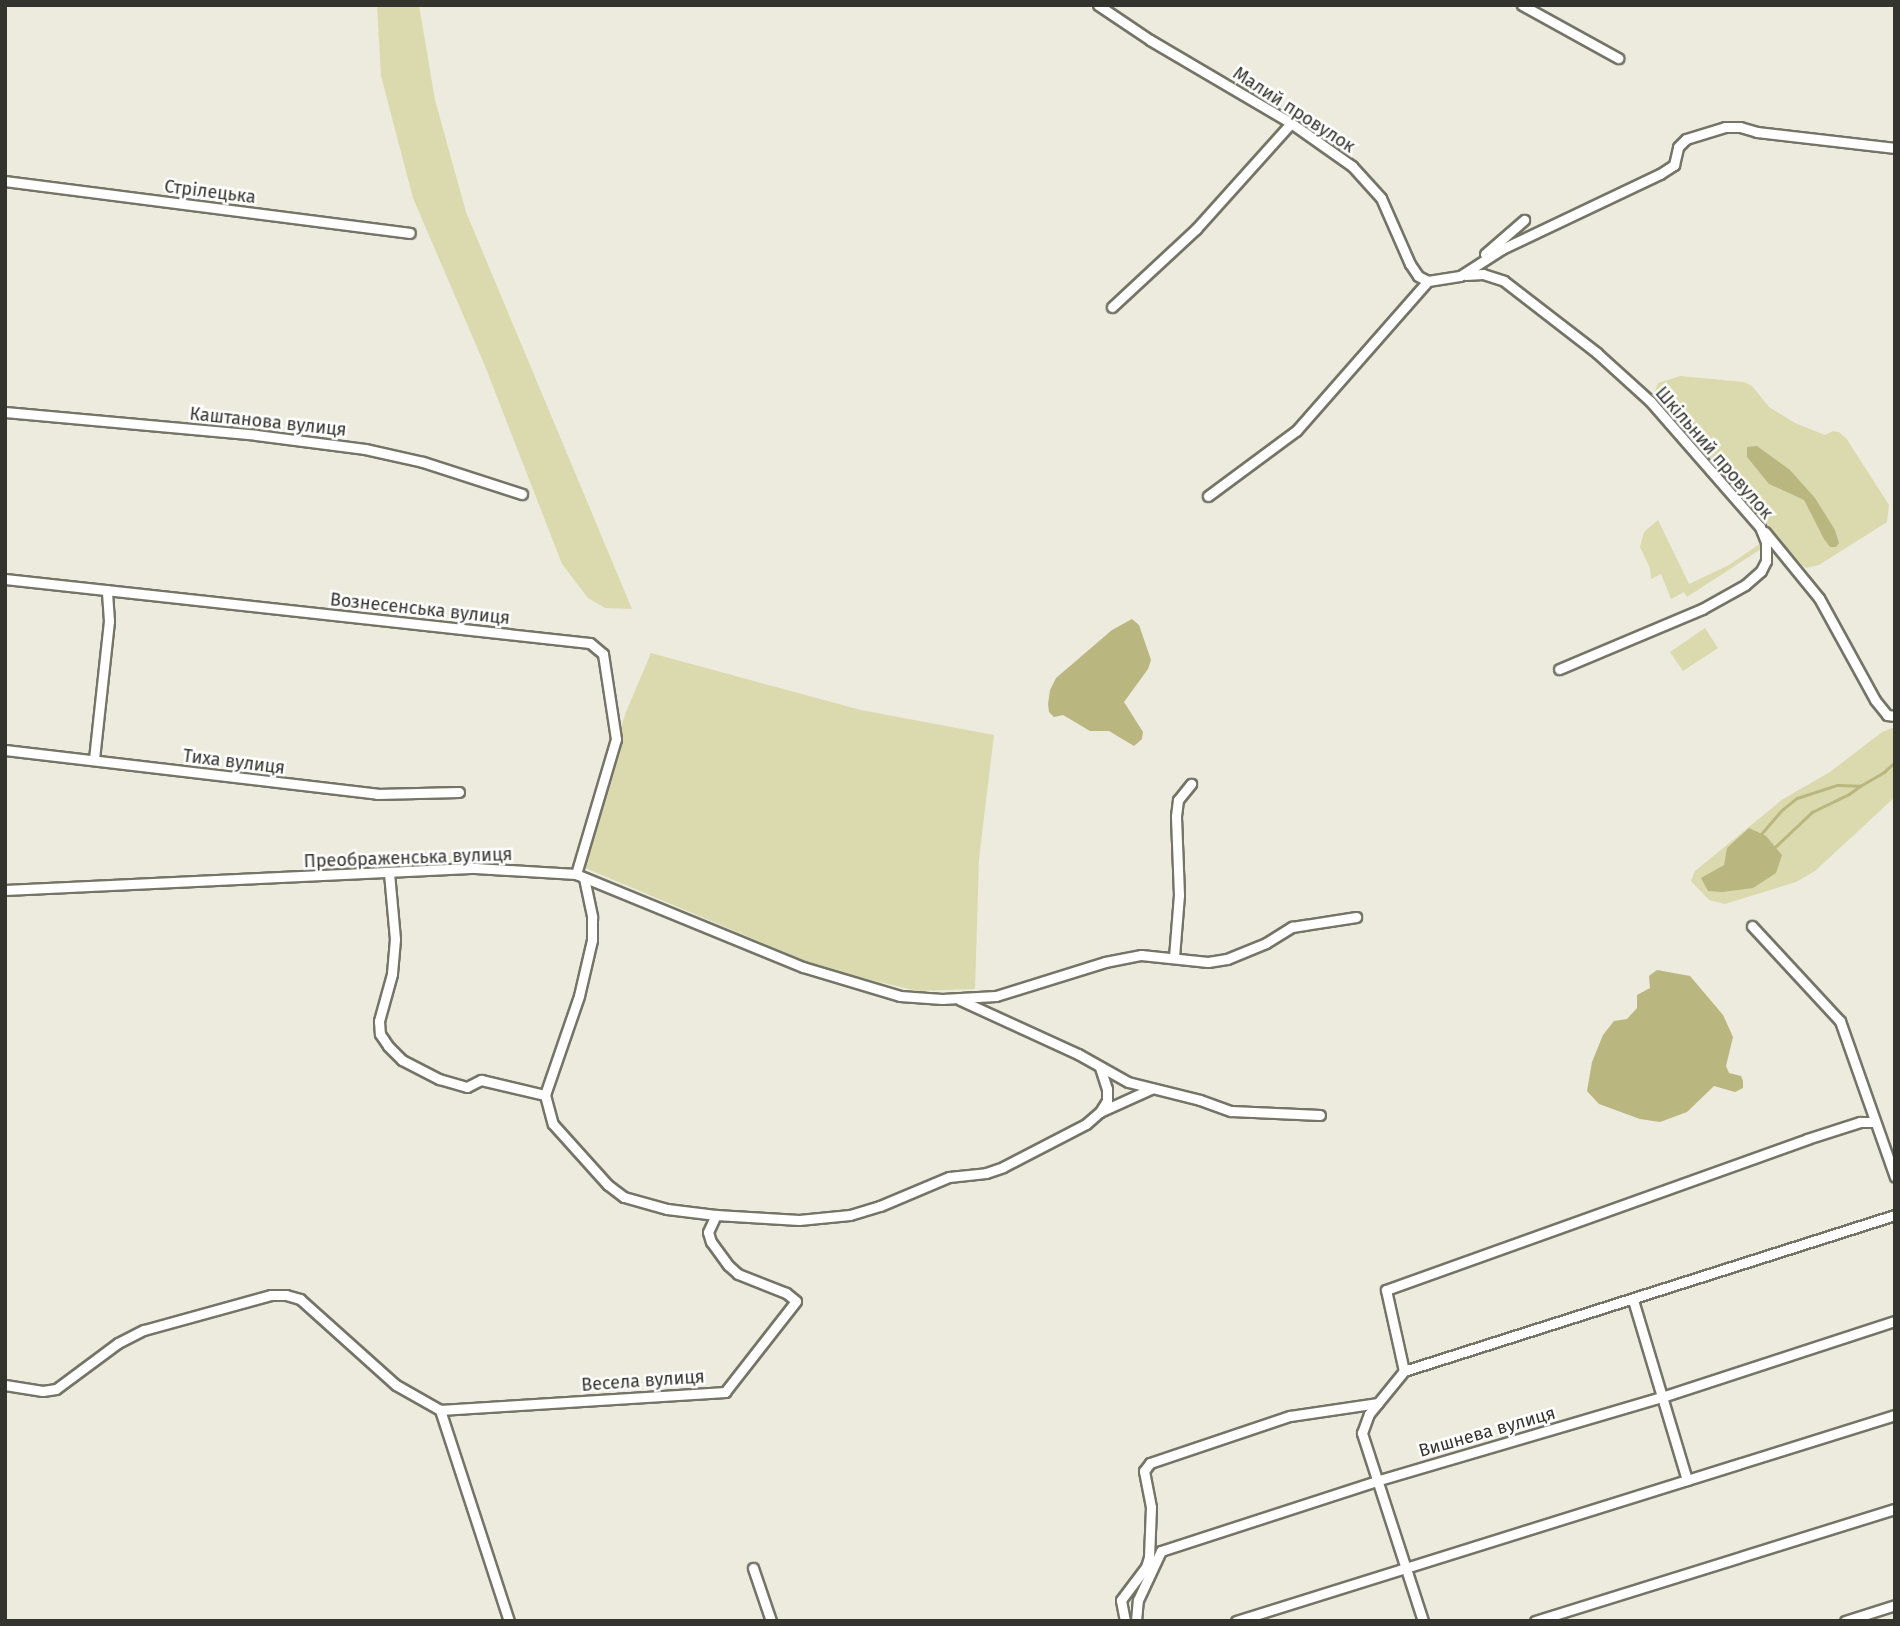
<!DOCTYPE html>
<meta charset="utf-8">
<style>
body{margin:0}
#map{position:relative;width:1900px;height:1626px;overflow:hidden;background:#ecebdd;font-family:"Fira Sans",sans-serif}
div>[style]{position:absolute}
.green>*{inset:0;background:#dbdaaf}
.water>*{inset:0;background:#b9b67f}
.stream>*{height:2.5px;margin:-1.25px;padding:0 1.25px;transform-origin:1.25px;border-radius:1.25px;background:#b9b67f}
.roads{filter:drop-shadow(2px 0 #747467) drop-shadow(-2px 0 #747467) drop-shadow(0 2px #747467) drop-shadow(0 -2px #747467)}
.minor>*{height:9px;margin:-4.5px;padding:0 4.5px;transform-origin:4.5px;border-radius:4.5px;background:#fff}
span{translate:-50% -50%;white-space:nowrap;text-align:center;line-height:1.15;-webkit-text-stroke:5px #fff;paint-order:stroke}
.street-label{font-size:18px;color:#34342e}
.frame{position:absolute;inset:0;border:7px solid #34342e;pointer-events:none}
</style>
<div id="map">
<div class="green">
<div style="clip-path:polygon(377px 5px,419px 5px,435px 100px,466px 212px,632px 609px,605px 608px,588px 598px,562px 564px,485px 366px,413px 198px,381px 76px)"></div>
<div style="clip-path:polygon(1680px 376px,1744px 382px,1752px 386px,1769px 407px,1795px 423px,1825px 435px,1833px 431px,1839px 432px,1846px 438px,1889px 505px,1887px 522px,1819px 565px,1806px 568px,1802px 565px,1653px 396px,1658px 383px)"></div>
<div style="clip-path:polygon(1658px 520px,1689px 584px,1729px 565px,1761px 543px,1761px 549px,1687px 597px,1684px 592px,1671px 599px,1661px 574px,1651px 579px,1650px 568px,1640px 547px,1644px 532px)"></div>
<div style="clip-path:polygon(1705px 628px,1718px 648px,1683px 671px,1670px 652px)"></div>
<div style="clip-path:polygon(651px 653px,861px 710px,994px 735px,979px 859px,975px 989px,917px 991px,825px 969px,578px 865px,626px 712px)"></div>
<div style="clip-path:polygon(1895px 727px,1895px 797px,1815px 871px,1796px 882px,1725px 904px,1709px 900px,1691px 881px,1695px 871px,1783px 799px,1830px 772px,1882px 732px)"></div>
</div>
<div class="water">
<div style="clip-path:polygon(1757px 446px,1790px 470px,1815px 498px,1835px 530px,1839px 543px,1836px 547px,1830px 547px,1824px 539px,1804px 500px,1769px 484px,1747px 457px,1747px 447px)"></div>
<div style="clip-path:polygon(1132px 619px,1139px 625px,1151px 660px,1148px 669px,1124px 702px,1143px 732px,1142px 739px,1134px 746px,1109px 731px,1090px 731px,1063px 715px,1054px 717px,1049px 712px,1048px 704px,1050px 690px,1056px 678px,1112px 630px)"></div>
<div style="clip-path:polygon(1749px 828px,1766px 836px,1782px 855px,1776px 873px,1753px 888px,1722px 892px,1708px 891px,1701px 878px,1724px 865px,1727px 848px)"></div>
<div style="clip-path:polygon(1657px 970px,1690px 976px,1723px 1015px,1733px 1037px,1726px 1066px,1729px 1073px,1741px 1076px,1743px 1081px,1743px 1088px,1735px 1092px,1714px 1086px,1687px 1112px,1660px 1122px,1640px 1119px,1599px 1104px,1587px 1091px,1592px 1062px,1603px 1035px,1614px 1021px,1627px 1019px,1637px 1008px,1637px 995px,1650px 988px,1649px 976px)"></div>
</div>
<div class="stream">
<div style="left:1761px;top:834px;width:32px;rotate:-49deg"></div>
<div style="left:1782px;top:810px;width:19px;rotate:-39deg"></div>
<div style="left:1797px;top:798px;width:42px;rotate:-18deg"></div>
<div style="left:1837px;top:785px;width:23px;rotate:2deg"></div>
<div style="left:1860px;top:786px;width:28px;rotate:-30deg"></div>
<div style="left:1884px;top:772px;width:15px;rotate:-42deg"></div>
<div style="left:1775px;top:847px;width:51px;rotate:-43.4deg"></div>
<div style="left:1812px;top:812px;width:41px;rotate:-25.9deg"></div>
<div style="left:1849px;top:794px;width:14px;rotate:-36deg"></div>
</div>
<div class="roads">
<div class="minor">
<div style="left:1098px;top:5px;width:63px;rotate:33.9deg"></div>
<div style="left:1150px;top:40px;width:164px;rotate:30.5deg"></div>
<div style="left:1291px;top:123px;width:75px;rotate:35.2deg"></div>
<div style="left:1352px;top:166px;width:43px;rotate:47.8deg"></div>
<div style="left:1381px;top:198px;width:72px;rotate:66.3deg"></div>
<div style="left:1410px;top:264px;width:14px;rotate:56deg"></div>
<div style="left:1418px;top:276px;width:11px;rotate:27deg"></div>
<div style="left:1522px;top:5px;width:110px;rotate:28.9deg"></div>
<div style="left:5px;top:181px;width:408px;rotate:7.3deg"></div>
<div style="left:1485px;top:254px;width:52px;rotate:-41.1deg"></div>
<div style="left:1465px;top:275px;width:18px;rotate:-3deg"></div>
<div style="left:1483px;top:274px;width:22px;rotate:18deg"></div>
<div style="left:1504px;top:281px;width:118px;rotate:37.7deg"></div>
<div style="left:1597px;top:353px;width:72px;rotate:42.2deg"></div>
<div style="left:1650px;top:401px;width:167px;rotate:48.9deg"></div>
<div style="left:1760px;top:527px;width:16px;rotate:68deg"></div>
<div style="left:1766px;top:542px;width:19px;rotate:90deg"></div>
<div style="left:1766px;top:561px;width:11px;rotate:117deg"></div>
<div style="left:1761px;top:571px;width:21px;rotate:139deg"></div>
<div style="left:1745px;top:585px;width:49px;rotate:150.8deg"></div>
<div style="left:1702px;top:609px;width:155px;rotate:157.2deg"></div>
<div style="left:1112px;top:307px;width:115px;rotate:-42.9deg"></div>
<div style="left:1196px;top:229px;width:142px;rotate:-48.1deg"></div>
<div style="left:5px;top:412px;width:252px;rotate:5.2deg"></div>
<div style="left:256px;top:435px;width:110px;rotate:7.3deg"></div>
<div style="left:365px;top:449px;width:59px;rotate:12.6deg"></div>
<div style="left:423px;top:462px;width:104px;rotate:17.9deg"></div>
<div style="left:1208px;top:496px;width:109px;rotate:-36.5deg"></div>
<div style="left:1296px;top:431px;width:200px;rotate:-48.7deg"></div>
<div style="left:1428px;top:281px;width:32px;rotate:-9deg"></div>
<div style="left:1460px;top:276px;width:50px;rotate:-32.7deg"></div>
<div style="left:1502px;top:249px;width:175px;rotate:-25.4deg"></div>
<div style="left:1660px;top:174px;width:17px;rotate:-33deg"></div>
<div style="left:1674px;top:165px;width:18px;rotate:-77deg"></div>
<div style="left:1678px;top:147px;width:11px;rotate:-45deg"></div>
<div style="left:1686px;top:139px;width:41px;rotate:-17.1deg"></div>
<div style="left:1725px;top:127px;width:15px"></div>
<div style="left:1740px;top:127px;width:18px;rotate:16deg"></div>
<div style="left:1757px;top:132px;width:139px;rotate:6.6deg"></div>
<div style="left:1765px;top:532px;width:85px;rotate:50.7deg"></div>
<div style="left:1819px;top:598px;width:116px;rotate:61.2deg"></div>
<div style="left:1875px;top:700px;width:19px;rotate:51deg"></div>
<div style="left:1887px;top:715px;width:8px;rotate:7deg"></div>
<div style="left:5px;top:579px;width:588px;rotate:6.24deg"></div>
<div style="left:590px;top:643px;width:17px;rotate:40deg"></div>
<div style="left:603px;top:654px;width:86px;rotate:81.3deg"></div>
<div style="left:616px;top:739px;width:141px;rotate:106.5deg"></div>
<div style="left:5px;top:750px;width:375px;rotate:6.7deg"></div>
<div style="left:377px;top:794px;width:82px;rotate:-1.4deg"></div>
<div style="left:94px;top:759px;width:139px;rotate:-83.8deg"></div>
<div style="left:109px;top:621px;width:31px;rotate:-94deg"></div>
<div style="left:389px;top:873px;width:66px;rotate:84.8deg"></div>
<div style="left:395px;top:939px;width:35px;rotate:95deg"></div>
<div style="left:392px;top:974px;width:49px;rotate:105.5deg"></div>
<div style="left:379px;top:1021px;width:13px;rotate:86deg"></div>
<div style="left:380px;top:1034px;width:14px;rotate:56deg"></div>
<div style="left:388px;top:1046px;width:20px;rotate:45deg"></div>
<div style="left:402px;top:1060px;width:42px;rotate:27.2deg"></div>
<div style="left:439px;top:1079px;width:29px;rotate:16deg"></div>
<div style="left:467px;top:1087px;width:16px;rotate:-27deg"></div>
<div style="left:481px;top:1080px;width:66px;rotate:13.2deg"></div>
<div style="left:584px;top:878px;width:40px;rotate:78deg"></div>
<div style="left:592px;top:917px;width:23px;rotate:90deg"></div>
<div style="left:592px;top:940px;width:57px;rotate:103.1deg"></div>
<div style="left:579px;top:996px;width:105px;rotate:109deg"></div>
<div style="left:545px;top:1095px;width:30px;rotate:75deg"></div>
<div style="left:553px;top:1124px;width:82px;rotate:48deg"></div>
<div style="left:608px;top:1185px;width:20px;rotate:37deg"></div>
<div style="left:624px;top:1197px;width:45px;rotate:15.6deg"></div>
<div style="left:667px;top:1209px;width:49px;rotate:7deg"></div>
<div style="left:5px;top:890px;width:471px;rotate:-2.7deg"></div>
<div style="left:475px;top:868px;width:101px;rotate:3.4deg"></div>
<div style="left:576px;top:874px;width:245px;rotate:22.3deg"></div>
<div style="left:803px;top:967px;width:101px;rotate:16.6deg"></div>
<div style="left:900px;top:996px;width:42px;rotate:4.1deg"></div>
<div style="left:942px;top:999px;width:54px;rotate:-3.2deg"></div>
<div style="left:996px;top:996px;width:114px;rotate:-17.3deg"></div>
<div style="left:1105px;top:962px;width:37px;rotate:-11deg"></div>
<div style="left:1141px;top:955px;width:67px;rotate:6deg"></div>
<div style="left:1208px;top:962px;width:19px;rotate:-9deg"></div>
<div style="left:1227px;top:959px;width:42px;rotate:-22.3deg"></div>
<div style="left:1266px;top:943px;width:31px;rotate:-32deg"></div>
<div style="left:1292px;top:927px;width:65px;rotate:-8.9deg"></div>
<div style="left:1752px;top:926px;width:129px;rotate:47.2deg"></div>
<div style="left:1840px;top:1021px;width:165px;rotate:70.6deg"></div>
<div style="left:1174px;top:957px;width:62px;rotate:-85.4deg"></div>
<div style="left:1179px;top:895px;width:79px;rotate:-92.2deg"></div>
<div style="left:1176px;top:816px;width:16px;rotate:-83deg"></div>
<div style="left:1178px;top:800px;width:21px;rotate:-51deg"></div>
<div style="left:960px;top:1000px;width:130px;rotate:24.6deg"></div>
<div style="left:1078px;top:1054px;width:57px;rotate:29.2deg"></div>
<div style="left:1128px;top:1082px;width:74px;rotate:14deg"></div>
<div style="left:1200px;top:1100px;width:33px;rotate:20deg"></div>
<div style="left:1231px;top:1111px;width:89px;rotate:2.6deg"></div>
<div style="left:1100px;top:1112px;width:56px;rotate:-24.3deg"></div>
<div style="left:1633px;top:1300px;width:188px;rotate:73.3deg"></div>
<div style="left:1404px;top:1371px;width:515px;rotate:-17.63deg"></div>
<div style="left:5px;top:1385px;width:38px;rotate:9deg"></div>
<div style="left:43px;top:1391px;width:13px;rotate:-9deg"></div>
<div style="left:56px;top:1389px;width:77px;rotate:-36.6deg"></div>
<div style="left:118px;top:1343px;width:29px;rotate:-27deg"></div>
<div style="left:144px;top:1330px;width:132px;rotate:-15.4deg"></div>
<div style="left:271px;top:1295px;width:15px"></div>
<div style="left:286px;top:1295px;width:15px;rotate:16deg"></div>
<div style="left:300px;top:1299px;width:129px;rotate:41.9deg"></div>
<div style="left:396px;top:1385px;width:51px;rotate:29.6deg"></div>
<div style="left:440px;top:1410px;width:286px;rotate:-3.6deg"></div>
<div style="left:725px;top:1392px;width:115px;rotate:-52deg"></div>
<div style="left:796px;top:1301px;width:13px;rotate:-141deg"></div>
<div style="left:786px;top:1293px;width:52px;rotate:-158.4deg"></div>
<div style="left:738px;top:1274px;width:13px;rotate:-138deg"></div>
<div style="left:728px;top:1265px;width:29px;rotate:-126deg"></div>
<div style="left:711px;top:1242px;width:10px;rotate:-107deg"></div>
<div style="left:708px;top:1232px;width:19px;rotate:-65deg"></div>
<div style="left:716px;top:1215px;width:83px;rotate:3.4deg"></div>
<div style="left:799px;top:1220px;width:51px;rotate:-5.6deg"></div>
<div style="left:850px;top:1215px;width:31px;rotate:-17deg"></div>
<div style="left:880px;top:1206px;width:75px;rotate:-22.8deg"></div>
<div style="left:949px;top:1177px;width:37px;rotate:-6deg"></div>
<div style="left:986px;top:1173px;width:18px;rotate:-19deg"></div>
<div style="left:1003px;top:1167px;width:93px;rotate:-27.4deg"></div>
<div style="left:1086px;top:1124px;width:18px;rotate:-41deg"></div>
<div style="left:1100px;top:1112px;width:13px;rotate:-58deg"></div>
<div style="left:1107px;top:1101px;width:12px;rotate:-90deg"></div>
<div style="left:1107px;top:1089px;width:22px;rotate:-108deg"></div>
<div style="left:440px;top:1410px;width:222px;rotate:71.9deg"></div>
<div style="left:753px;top:1568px;width:56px;rotate:71.2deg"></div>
<div style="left:1125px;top:1621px;width:21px;rotate:-101deg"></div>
<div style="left:1121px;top:1600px;width:41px;rotate:-52.9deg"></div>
<div style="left:1146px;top:1567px;width:10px;rotate:-73deg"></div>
<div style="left:1149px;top:1557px;width:50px;rotate:-87.7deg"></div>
<div style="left:1151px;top:1507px;width:37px;rotate:-101deg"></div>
<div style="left:1144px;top:1471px;width:10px;rotate:-53deg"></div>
<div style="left:1150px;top:1463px;width:148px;rotate:-18.6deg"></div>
<div style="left:1290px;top:1416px;width:89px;rotate:-8.4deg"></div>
<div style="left:1136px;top:1621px;width:21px;rotate:-85deg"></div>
<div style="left:1138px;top:1600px;width:54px;rotate:-64.9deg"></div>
<div style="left:1161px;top:1551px;width:226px;rotate:-18deg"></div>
<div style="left:1376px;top:1481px;width:298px;rotate:-16.4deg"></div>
<div style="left:1662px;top:1397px;width:245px;rotate:-18.1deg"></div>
<div style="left:1236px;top:1621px;width:690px;rotate:-17.36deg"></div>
<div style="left:1423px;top:1621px;width:198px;rotate:-108deg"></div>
<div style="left:1362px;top:1433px;width:20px;rotate:-70deg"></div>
<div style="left:1369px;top:1414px;width:55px;rotate:-50.9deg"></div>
<div style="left:1404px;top:1371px;width:83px;rotate:-102.5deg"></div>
<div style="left:1386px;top:1290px;width:447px;rotate:-19.7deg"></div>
<div style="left:1807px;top:1139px;width:56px;rotate:-17.8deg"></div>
<div style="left:1860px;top:1122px;width:15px"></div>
<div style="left:1535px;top:1621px;width:377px;rotate:-17.3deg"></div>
<div style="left:1845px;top:1621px;width:52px;rotate:-17.7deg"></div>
</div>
</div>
<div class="street-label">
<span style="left:1294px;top:110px;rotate:33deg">Малий провулок</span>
<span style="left:210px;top:192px;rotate:7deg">Стрілецька</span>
<span style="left:268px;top:422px;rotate:6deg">Каштанова вулиця</span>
<span style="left:1714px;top:453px;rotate:49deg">Шкільний провулок</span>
<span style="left:420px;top:609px;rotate:6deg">Вознесенська вулиця</span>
<span style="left:234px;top:762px;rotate:7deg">Тиха вулиця</span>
<span style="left:408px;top:858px;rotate:-2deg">Преображенська вулиця</span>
<span style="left:643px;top:1381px;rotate:-4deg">Весела вулиця</span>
<span style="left:1487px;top:1432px;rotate:-16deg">Вишнева вулиця</span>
</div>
<div class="frame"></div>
</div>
